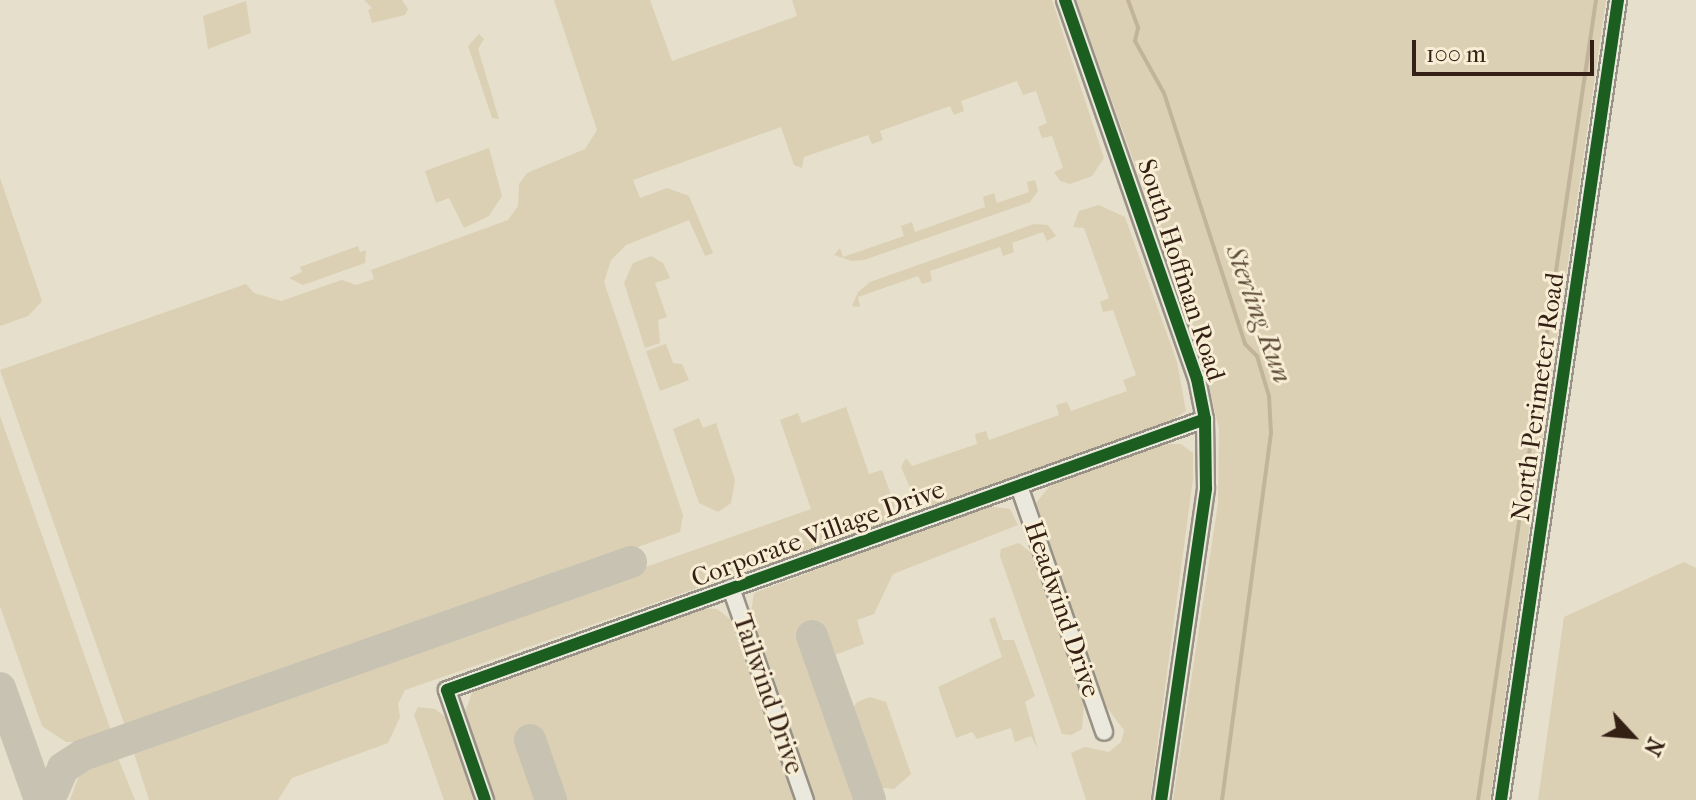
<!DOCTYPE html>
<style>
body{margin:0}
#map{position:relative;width:1696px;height:800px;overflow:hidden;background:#e6dfcb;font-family:"IM FELL French Canon",serif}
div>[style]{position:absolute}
.green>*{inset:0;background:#dbd0b4}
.stream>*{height:4px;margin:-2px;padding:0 2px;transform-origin:2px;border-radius:2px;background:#c2b49a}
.taxiway>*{height:32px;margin:-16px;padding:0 16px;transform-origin:16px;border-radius:16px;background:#c8c2b3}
.roads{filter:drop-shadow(2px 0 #989185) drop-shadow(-2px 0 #989185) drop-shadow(0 2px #989185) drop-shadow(0 -2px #989185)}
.minor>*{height:16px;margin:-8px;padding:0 8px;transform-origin:8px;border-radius:8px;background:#ebe8dd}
.cycleway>*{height:12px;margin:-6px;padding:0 6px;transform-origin:6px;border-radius:6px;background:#1b5e20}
span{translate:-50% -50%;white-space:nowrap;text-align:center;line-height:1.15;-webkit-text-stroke:6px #f7eed5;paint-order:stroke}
.street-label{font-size:26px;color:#352015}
.water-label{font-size:28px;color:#614e3c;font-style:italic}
.north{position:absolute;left:1592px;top:696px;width:80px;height:80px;-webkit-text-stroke:6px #f7eed5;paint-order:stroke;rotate:116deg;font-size:22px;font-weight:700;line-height:32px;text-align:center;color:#352015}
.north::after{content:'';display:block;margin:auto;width:28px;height:36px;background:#352015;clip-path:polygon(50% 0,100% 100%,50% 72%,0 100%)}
.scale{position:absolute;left:1412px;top:40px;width:182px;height:36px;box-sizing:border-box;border:4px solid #352015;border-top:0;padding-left:10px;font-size:24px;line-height:28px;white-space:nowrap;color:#352015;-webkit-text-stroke:6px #f7eed5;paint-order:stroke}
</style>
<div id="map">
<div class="green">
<div style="clip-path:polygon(364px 0,402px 0,408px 9px,405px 15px,372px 23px,368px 10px,372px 8px)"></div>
<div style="clip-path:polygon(554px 0,650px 0,672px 61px,797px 16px,792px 0,1052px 0,1104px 158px,1092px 176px,1070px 184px,1060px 181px,1054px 172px,1063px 168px,1052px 136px,1042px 138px,1038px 127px,1047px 123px,1036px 91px,1023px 95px,1017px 81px,961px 101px,964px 111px,954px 115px,950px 106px,880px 131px,883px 140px,872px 144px,868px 135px,804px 157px,802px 168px,794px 165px,781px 127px,633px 180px,640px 198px,667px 188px,689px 196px,713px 253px,705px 256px,689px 220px,626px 245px,611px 260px,604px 282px,683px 515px,680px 532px,126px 729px,0 370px,246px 284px,254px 293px,281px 301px,342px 280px,356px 285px,374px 279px,371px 270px,508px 220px,518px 206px,519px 184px,527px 173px,585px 149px,597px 130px)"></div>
<div style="clip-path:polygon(1076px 0,1606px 0,1490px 800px,1173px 800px,1218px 503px,1219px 429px,1198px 341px)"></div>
<div style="clip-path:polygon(246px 1px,251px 33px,208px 49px,203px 16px)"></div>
<div style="clip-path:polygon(479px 34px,484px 39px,478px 49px,499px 119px,492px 118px,468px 46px)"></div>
<div style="clip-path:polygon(489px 148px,502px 196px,489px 216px,464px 228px,449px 198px,436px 203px,425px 171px)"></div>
<div style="clip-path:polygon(0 178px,42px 301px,28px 316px,0 326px)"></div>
<div style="clip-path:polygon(1035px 180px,1038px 191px,1030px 202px,864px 260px,852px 261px,834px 255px,840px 248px,843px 257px,904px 236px,901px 226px,912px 222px,915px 232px,985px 207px,983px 197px,994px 193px,997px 203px,1029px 192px,1027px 182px)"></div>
<div style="clip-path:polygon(1099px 205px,1125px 217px,1177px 362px,1186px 411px,1169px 422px,935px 505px,917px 504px,901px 467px,906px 458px,912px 466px,977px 444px,975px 434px,986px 431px,989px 440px,1059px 415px,1056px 405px,1067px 402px,1071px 411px,1127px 391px,1123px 380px,1136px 375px,1113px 310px,1103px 312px,1100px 302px,1109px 298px,1084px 228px,1073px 227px,1079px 211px)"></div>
<div style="clip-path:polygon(1034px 224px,1048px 225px,1056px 236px,1047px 241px,1043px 232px,1012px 243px,1014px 252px,1003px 256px,1000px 247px,930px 271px,932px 281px,922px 284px,918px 276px,858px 297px,860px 307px,852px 306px,858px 292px,870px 282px)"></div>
<div style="clip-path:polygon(358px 246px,360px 252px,366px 250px,365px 263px,303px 285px,289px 278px,302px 272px,300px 267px)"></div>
<div style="clip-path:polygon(651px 256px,663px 263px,670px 278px,655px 283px,667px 317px,658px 320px,660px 343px,645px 348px,624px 283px,633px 263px)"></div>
<div style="clip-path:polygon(666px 344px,673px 363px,682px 364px,689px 380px,660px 391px,646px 351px)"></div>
<div style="clip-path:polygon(846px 407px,869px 474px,882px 470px,895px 506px,887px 522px,405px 690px,398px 704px,400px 717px,388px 743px,292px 778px,278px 800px,149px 800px,132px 747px,811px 509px,780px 420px,798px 413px,802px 423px)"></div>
<div style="clip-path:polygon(0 416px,110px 728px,110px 734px,89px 742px,66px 742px,42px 726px,0 606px)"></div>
<div style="clip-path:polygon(699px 418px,703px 428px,716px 423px,735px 480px,731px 503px,718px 512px,699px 503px,673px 429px)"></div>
<div style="clip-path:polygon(1164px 444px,1181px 444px,1193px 453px,1193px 479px,1150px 800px,1086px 800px,1071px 753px,1085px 747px,1109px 752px,1121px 742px,1124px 730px,1102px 701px,1036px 503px,1053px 482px)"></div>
<div style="clip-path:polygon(987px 506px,1010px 509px,1018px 525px,893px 574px,874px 614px,857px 620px,864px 644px,829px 657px,820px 631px,801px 637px,859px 800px,815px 800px,750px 620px,754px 593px)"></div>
<div style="clip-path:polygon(1019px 543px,1030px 552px,1084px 704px,1082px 729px,1071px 735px,1062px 734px,1000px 556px,1001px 549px)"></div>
<div style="clip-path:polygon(1684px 562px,1696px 568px,1696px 800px,1538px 800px,1564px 617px)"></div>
<div style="clip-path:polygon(700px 608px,717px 609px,730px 619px,795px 800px,561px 800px,535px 729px,517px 736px,540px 800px,495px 800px,465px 712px,473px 690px)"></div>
<div style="clip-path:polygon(995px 617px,1003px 640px,1014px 640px,1035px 696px,1025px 702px,1038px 749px,1031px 736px,1015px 742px,1011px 728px,977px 739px,972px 732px,956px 738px,938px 687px,1002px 657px,989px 619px)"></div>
<div style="clip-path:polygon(870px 697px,886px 702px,911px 774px,894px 789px,873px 787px,848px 715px,857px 702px)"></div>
<div style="clip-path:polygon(418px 707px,435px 709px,445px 717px,476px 800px,444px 800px,414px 715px)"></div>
<div style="clip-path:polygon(116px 753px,135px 800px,70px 800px,82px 768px)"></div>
</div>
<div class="stream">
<div style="left:1128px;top:0;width:30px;rotate:70deg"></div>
<div style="left:1138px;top:28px;width:13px;rotate:103deg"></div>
<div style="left:1135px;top:41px;width:60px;rotate:60.9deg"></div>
<div style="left:1164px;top:93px;width:264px;rotate:72.1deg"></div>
<div style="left:1245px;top:344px;width:17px;rotate:45deg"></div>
<div style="left:1257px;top:356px;width:42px;rotate:73.3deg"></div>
<div style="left:1269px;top:396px;width:37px;rotate:87deg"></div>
<div style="left:1271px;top:433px;width:370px;rotate:97.6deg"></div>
<div style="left:1478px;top:800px;width:809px;rotate:-81.61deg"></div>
</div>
<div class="taxiway">
<div style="left:812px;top:636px;width:174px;rotate:70.5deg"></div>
<div style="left:0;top:688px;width:119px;rotate:70.3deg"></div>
<div style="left:530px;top:740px;width:64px;rotate:70.7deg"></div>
<div style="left:49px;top:800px;width:35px;rotate:-66deg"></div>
<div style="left:63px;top:768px;width:24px;rotate:-33deg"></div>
<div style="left:83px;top:755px;width:581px;rotate:-19.4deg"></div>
</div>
<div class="roads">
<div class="minor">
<div style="left:1065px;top:0;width:401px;rotate:70.8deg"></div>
<div style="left:1197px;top:379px;width:41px;rotate:78.7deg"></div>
<div style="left:1205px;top:419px;width:70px;rotate:89.2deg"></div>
<div style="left:1206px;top:489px;width:314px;rotate:98.2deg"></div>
<div style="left:1019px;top:486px;width:260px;rotate:70.9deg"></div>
<div style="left:731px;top:588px;width:225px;rotate:70.8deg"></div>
<div style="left:485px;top:800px;width:116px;rotate:-109.1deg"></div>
<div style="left:447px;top:690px;width:805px;rotate:-19.67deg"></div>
<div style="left:1501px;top:800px;width:809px;rotate:-81.68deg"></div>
</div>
</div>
<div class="cycleway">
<div style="left:1065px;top:0;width:401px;rotate:70.8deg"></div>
<div style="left:1197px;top:379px;width:41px;rotate:78.7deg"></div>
<div style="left:1205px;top:419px;width:70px;rotate:89.2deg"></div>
<div style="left:1206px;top:489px;width:314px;rotate:98.2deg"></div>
<div style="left:485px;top:800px;width:116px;rotate:-109.1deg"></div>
<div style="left:447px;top:690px;width:805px;rotate:-19.67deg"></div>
<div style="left:1501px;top:800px;width:809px;rotate:-81.68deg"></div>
</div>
<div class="street-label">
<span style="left:1181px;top:270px;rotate:72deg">South Hoffman Road</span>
<span style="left:1538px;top:397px;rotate:-82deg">North Perimeter Road</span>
<span style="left:818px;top:534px;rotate:-20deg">Corporate Village Drive</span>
<span style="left:1062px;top:609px;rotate:71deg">Headwind Drive</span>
<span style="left:768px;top:694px;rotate:71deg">Tailwind Drive</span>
</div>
<div class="water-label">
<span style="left:1259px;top:314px;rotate:70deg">Sterling Run</span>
</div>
<div class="north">N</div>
<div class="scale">100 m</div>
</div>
